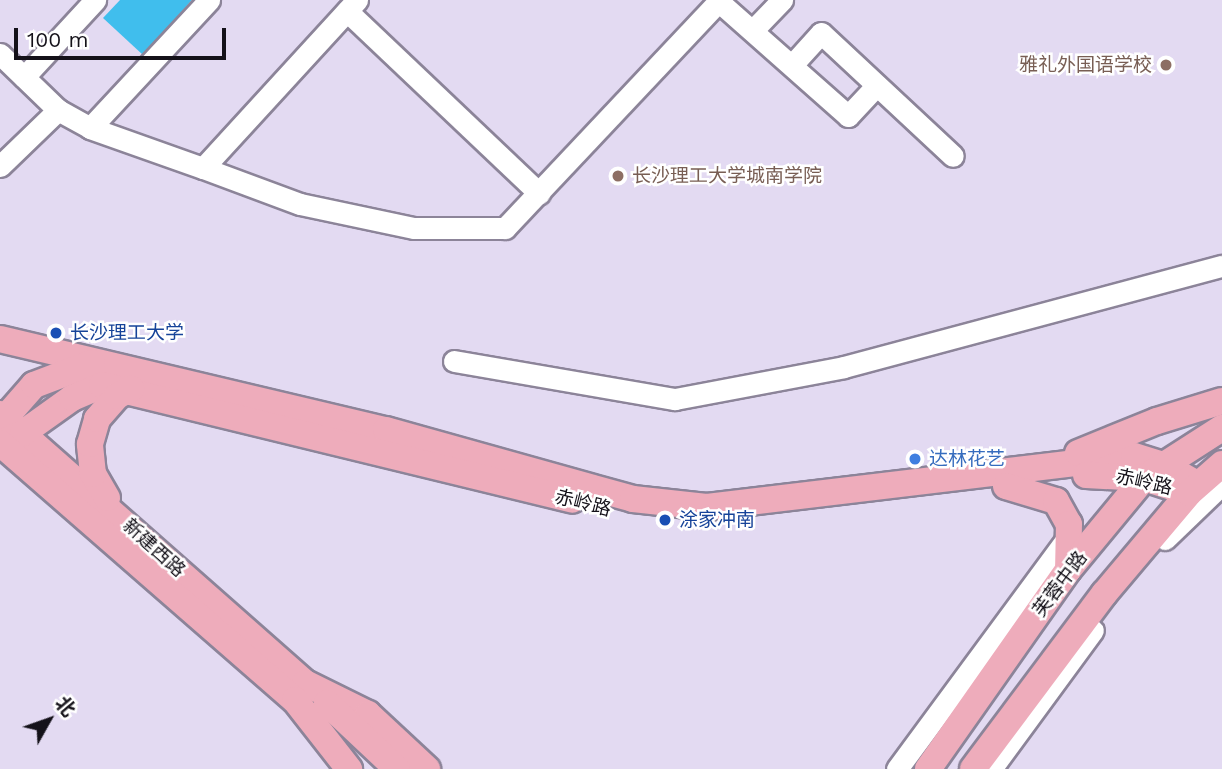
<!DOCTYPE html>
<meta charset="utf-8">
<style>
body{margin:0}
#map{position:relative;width:1222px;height:769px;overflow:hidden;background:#e3daf2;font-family:"Work Sans","Noto Sans SC",sans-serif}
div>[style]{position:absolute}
.water>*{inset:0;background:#40beed}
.roads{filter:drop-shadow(2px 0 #8c8499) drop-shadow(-2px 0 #8c8499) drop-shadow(0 2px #8c8499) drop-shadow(0 -2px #8c8499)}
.minor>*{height:21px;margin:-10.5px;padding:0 10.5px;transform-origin:10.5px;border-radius:10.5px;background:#fff}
.major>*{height:26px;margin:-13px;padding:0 13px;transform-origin:13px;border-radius:13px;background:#eeacbb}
.dots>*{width:19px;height:19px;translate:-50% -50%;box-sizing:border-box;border:4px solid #fff;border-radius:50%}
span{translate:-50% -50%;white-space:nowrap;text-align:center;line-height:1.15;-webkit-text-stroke:5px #fff;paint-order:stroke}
.education-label{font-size:19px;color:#785e54}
.right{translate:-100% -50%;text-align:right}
.left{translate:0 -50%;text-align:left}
.transit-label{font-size:19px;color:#164399}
.shop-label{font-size:19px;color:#366cbe}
.street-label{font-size:19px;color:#141119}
.north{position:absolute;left:14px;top:685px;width:70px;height:70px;-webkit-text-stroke:5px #fff;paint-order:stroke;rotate:50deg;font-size:19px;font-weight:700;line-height:28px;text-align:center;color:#141119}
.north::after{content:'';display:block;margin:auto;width:24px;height:32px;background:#141119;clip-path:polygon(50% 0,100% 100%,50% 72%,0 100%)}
.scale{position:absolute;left:14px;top:28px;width:212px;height:32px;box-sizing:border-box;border:4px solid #141119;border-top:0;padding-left:9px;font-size:21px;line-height:24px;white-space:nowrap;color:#141119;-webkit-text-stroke:5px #fff;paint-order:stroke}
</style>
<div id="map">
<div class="water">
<div style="clip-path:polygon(120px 0,192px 0,143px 55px,103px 18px)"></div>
</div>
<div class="roads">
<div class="minor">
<div style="left:717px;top:0;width:175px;rotate:41.5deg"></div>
<div style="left:848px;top:116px;width:42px;rotate:-46.9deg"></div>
<div style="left:347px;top:11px;width:265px;rotate:43.5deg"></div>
<div style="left:753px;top:30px;width:42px;rotate:-46deg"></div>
<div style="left:0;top:54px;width:81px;rotate:44deg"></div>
<div style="left:58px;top:110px;width:37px;rotate:29deg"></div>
<div style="left:90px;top:128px;width:120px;rotate:19.5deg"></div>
<div style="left:203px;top:168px;width:228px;rotate:-47.5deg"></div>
<div style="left:792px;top:65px;width:43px;rotate:-47.8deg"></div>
<div style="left:821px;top:33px;width:180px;rotate:43deg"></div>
<div style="left:24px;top:77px;width:105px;rotate:-47.3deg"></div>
<div style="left:90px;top:128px;width:175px;rotate:-47.1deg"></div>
<div style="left:0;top:166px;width:81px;rotate:-44deg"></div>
<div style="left:203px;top:168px;width:103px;rotate:20.4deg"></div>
<div style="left:300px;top:204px;width:116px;rotate:11.9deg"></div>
<div style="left:414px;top:228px;width:91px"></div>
<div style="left:505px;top:228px;width:313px;rotate:-46.7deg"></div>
<div style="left:454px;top:361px;width:224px;rotate:9.8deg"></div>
<div style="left:675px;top:399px;width:172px;rotate:-10.7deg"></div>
<div style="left:844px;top:367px;width:391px;rotate:-15deg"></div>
<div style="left:1165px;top:539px;width:79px;rotate:-44deg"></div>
<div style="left:897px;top:769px;width:288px;rotate:-53.6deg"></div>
<div style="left:991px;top:769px;width:172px;rotate:-53.7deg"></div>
</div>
<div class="major">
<div style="left:0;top:339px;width:397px;rotate:13.3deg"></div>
<div style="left:386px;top:430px;width:256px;rotate:15.6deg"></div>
<div style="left:633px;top:499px;width:74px;rotate:6.2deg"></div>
<div style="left:707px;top:507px;width:430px;rotate:-6.8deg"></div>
<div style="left:1134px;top:456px;width:31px;rotate:17deg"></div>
<div style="left:1164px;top:465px;width:39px;rotate:30deg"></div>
<div style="left:0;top:414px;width:407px;rotate:41.4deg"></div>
<div style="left:305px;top:683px;width:70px;rotate:26.2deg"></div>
<div style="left:368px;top:714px;width:81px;rotate:43deg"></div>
<div style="left:2px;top:433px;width:15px;rotate:-79deg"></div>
<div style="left:5px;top:418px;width:44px;rotate:-48.7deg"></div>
<div style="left:34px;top:385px;width:62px;rotate:-20.8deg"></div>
<div style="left:0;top:443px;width:25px;rotate:-23deg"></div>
<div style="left:23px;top:433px;width:60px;rotate:-35.5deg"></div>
<div style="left:72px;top:398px;width:33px;rotate:-23deg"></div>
<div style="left:102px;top:385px;width:484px;rotate:13.7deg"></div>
<div style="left:0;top:443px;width:391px;rotate:41.1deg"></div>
<div style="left:295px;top:700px;width:88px;rotate:52deg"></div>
<div style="left:1078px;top:453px;width:85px;rotate:-22.1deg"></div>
<div style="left:1157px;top:421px;width:68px;rotate:-17.1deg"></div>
<div style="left:1086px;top:475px;width:58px;rotate:3deg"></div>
<div style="left:1144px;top:478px;width:32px;rotate:18deg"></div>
<div style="left:1006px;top:486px;width:52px;rotate:16.7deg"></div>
<div style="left:1056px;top:501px;width:26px;rotate:61deg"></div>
<div style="left:1069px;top:524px;width:46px;rotate:91.2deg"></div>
<div style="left:107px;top:498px;width:28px;rotate:-120deg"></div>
<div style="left:93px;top:474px;width:30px;rotate:-96deg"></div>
<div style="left:90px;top:444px;width:26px;rotate:-74deg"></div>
<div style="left:97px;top:419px;width:30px;rotate:-49deg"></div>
<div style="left:117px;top:396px;width:16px;rotate:-27deg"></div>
<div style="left:327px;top:703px;width:96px;rotate:43.3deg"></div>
<div style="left:928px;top:769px;width:243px;rotate:-54.9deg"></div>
<div style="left:1068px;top:570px;width:119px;rotate:-50.4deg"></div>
<div style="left:1144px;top:478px;width:93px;rotate:-32.7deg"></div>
<div style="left:973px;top:769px;width:219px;rotate:-53.2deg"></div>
<div style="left:1104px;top:594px;width:132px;rotate:-49.9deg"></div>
<div style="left:1189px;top:493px;width:44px;rotate:-41.3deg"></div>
</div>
</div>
<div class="dots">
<div style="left:1166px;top:65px;background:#8d6e63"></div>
<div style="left:618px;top:176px;background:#8d6e63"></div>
<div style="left:56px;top:333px;background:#1a4fb4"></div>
<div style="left:915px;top:459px;background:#3f7fe0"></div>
<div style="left:665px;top:520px;background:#1a4fb4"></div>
</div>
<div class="education-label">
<span class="right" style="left:1152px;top:65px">雅礼外国语学校</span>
<span class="left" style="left:632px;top:176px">长沙理工大学城南学院</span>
</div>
<div class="transit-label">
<span class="left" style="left:70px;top:333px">长沙理工大学</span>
<span class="left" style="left:679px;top:520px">涂家冲南</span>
</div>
<div class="shop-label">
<span class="left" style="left:929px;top:459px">达林花艺</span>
</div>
<div class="street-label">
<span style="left:1144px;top:482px;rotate:13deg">赤岭路</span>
<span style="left:583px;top:503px;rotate:14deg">赤岭路</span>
<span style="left:154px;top:548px;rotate:42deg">新建西路</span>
<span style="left:1060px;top:584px;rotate:-53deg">芙蓉中路</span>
</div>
<div class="north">北</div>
<div class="scale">100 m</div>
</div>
